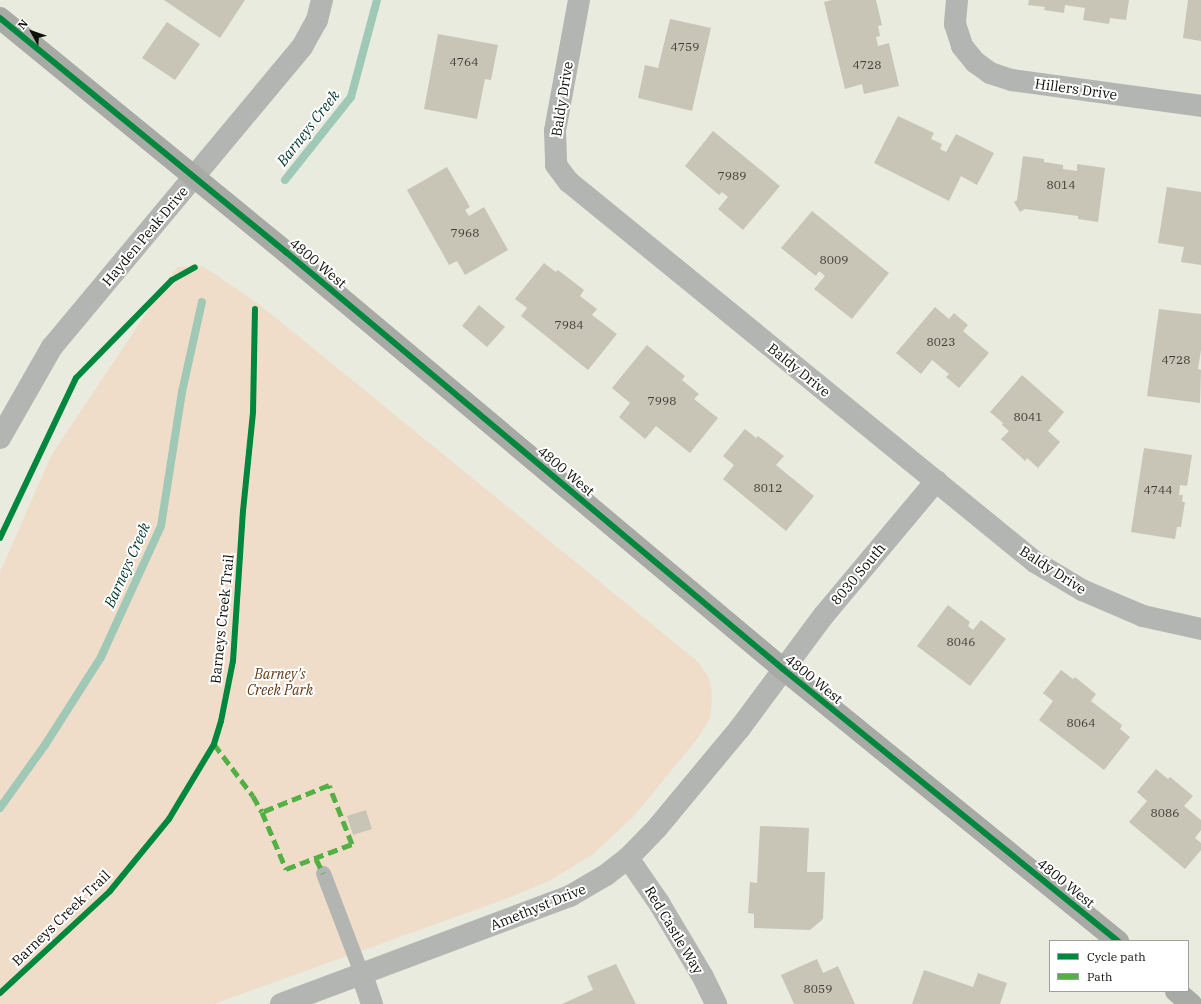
<!DOCTYPE html>
<style>
body{margin:0}
#map{position:relative;width:1201px;height:1004px;overflow:hidden;background:#e8ebde;font-family:"IBM Plex Serif",serif}
div>[style]{position:absolute}
.green>*{inset:0;background:#f0ddc9}
.stream>*{height:8px;margin:-4px;padding:0 4px;transform-origin:4px;border-radius:4px;background:#9fc8b6}
.building>*{inset:0;background:#c8c5b6}
.lane>*{height:15px;margin:-7.5px;padding:0 7.5px;transform-origin:7.5px;border-radius:7.5px;background:#b2b5b1}
.street>*{height:22px;margin:-11px;padding:0 11px;transform-origin:11px;border-radius:11px;background:#b2b5b1}
.secondary>*{height:22px;margin:-11px;padding:0 11px;transform-origin:11px;border-radius:11px;background:#a7aaa5}
.quiet>*{height:5px;margin-top:-2.5px;transform-origin:0;background:repeating-linear-gradient(90deg,#54b044 0 10px,transparent 0 15px)}
.cycleway>*{height:6px;margin:-3px;padding:0 3px;transform-origin:3px;border-radius:3px;background:#00873e}
span{translate:-50% -50%;white-space:nowrap;text-align:center;line-height:1.15;-webkit-text-stroke:4px #fff;paint-order:stroke}
.number-label{font-size:12px;color:#3c3c34}
.number-label span{-webkit-text-stroke-width:0}
.street-label{font-size:14px;color:#0e0f08}
.park-label{font-size:14px;color:#623914;font-style:italic}
.water-label{font-size:15px;color:#03382b;font-style:italic}
.legend{position:absolute;left:1049px;top:940px;width:140px;height:52px;box-sizing:border-box;background:#fff;border:1px solid #9f9f9c;margin:0;padding:5px 7px;list-style:none;font-size:12px;color:#0e0f08}
.legend li{display:flex;align-items:center;gap:8px;height:20px}
.legend b{width:20px;border:1px solid #9f9f9c}
.north{position:absolute;left:12px;top:12px;width:40px;height:40px;-webkit-text-stroke:3px #fff;paint-order:stroke;rotate:310deg;font-size:11px;font-weight:700;line-height:16px;text-align:center;color:#0e0f08}
.north::after{content:'';display:block;margin:auto;width:14px;height:18px;background:#0e0f08;clip-path:polygon(50% 0,100% 100%,50% 72%,0 100%)}
</style>
<div id="map">
<div class="green">
<div style="clip-path:polygon(203px 266px,260px 305px,697px 661px,708px 676px,711px 686px,712px 700px,710px 718px,698px 738px,632px 818px,593px 854px,551px 880px,508px 898px,214px 1004px,0 1004px,0 572px,52px 454px,177px 267px)"></div>
</div>
<div class="stream">
<div style="left:285px;top:180px;width:106px;rotate:-51.5deg"></div>
<div style="left:351px;top:97px;width:100px;rotate:-75deg"></div>
<div style="left:0;top:808px;width:77px;rotate:-54.5deg"></div>
<div style="left:45px;top:745px;width:104px;rotate:-57.5deg"></div>
<div style="left:101px;top:657px;width:144px;rotate:-65.4deg"></div>
<div style="left:161px;top:526px;width:136px;rotate:-81.1deg"></div>
<div style="left:182px;top:392px;width:92px;rotate:-77.5deg"></div>
</div>
<div class="building">
<div style="clip-path:polygon(164px 0,245px 0,220px 38px)"></div>
<div style="clip-path:polygon(832px 0,876px 0,882px 25px,878px 26px,880px 36px,876px 37px,878px 46px,889px 43px,899px 86px,864px 94px,862px 84px,845px 89px,824px 2px)"></div>
<div style="clip-path:polygon(1029px 0,1129px 0,1126px 20px,1110px 18px,1109px 24px,1083px 20px,1085px 8px,1065px 5px,1064px 13px,1044px 10px,1045px 7px,1028px 5px)"></div>
<div style="clip-path:polygon(1188px 0,1201px 0,1201px 41px,1183px 38px)"></div>
<div style="clip-path:polygon(670px 19px,711px 28px,692px 111px,638px 98px,645px 65px,658px 68px)"></div>
<div style="clip-path:polygon(167px 22px,200px 44px,175px 80px,142px 58px)"></div>
<div style="clip-path:polygon(438px 34px,498px 45px,491px 80px,485px 79px,477px 119px,424px 109px)"></div>
<div style="clip-path:polygon(898px 116px,934px 133px,931px 139px,942px 144px,940px 149px,946px 152px,956px 134px,994px 153px,977px 185px,961px 176px,949px 201px,874px 163px)"></div>
<div style="clip-path:polygon(713px 131px,780px 186px,743px 230px,718px 209px,728px 197px,722px 192px,719px 195px,685px 166px)"></div>
<div style="clip-path:polygon(1023px 156px,1044px 159px,1044px 162px,1063px 165px,1063px 169px,1077px 171px,1077px 164px,1105px 168px,1098px 222px,1078px 219px,1078px 216px,1025px 209px,1020px 212px,1014px 202px,1017px 200px)"></div>
<div style="clip-path:polygon(447px 167px,470px 207px,465px 210px,469px 216px,484px 207px,508px 250px,465px 275px,457px 261px,449px 265px,407px 190px)"></div>
<div style="clip-path:polygon(1167px 187px,1201px 192px,1201px 265px,1181px 262px,1184px 247px,1158px 243px)"></div>
<div style="clip-path:polygon(812px 211px,889px 273px,852px 319px,814px 289px,825px 276px,819px 271px,816px 276px,781px 248px)"></div>
<div style="clip-path:polygon(544px 263px,556px 272px,558px 270px,584px 290px,580px 296px,597px 309px,592px 315px,617px 334px,588px 370px,521px 316px,527px 308px,515px 299px)"></div>
<div style="clip-path:polygon(479px 305px,505px 327px,487px 347px,462px 326px)"></div>
<div style="clip-path:polygon(935px 307px,949px 319px,954px 313px,968px 325px,963px 331px,989px 353px,959px 388px,946px 377px,949px 374px,932px 360px,921px 374px,896px 353px)"></div>
<div style="clip-path:polygon(1159px 309px,1201px 314px,1201px 350px,1198px 369px,1201px 370px,1200px 403px,1147px 396px)"></div>
<div style="clip-path:polygon(647px 345px,685px 376px,682px 380px,699px 394px,694px 399px,718px 418px,690px 453px,656px 426px,645px 439px,619px 417px,630px 403px,612px 388px)"></div>
<div style="clip-path:polygon(1022px 375px,1064px 412px,1048px 431px,1060px 442px,1038px 468px,1027px 458px,1025px 461px,1001px 439px,1009px 431px,1002px 425px,1003px 423px,990px 412px)"></div>
<div style="clip-path:polygon(745px 429px,756px 438px,758px 436px,784px 456px,776px 465px,814px 496px,786px 531px,723px 479px,734px 465px,723px 456px)"></div>
<div style="clip-path:polygon(1144px 448px,1192px 455px,1187px 486px,1180px 485px,1179px 495px,1183px 495px,1182px 502px,1185px 502px,1181px 527px,1177px 527px,1175px 539px,1131px 532px)"></div>
<div style="clip-path:polygon(948px 605px,970px 622px,968px 626px,973px 630px,981px 620px,1006px 639px,970px 686px,917px 646px)"></div>
<div style="clip-path:polygon(1061px 670px,1073px 679px,1075px 677px,1096px 694px,1091px 701px,1122px 725px,1120px 729px,1130px 737px,1104px 770px,1039px 720px,1053px 701px,1043px 693px)"></div>
<div style="clip-path:polygon(1156px 769px,1168px 779px,1170px 777px,1193px 796px,1184px 806px,1201px 820px,1201px 830px,1195px 838px,1201px 843px,1201px 850px,1185px 869px,1129px 822px,1147px 801px,1137px 792px)"></div>
<div style="clip-path:polygon(366px 810px,372px 829px,353px 835px,347px 816px)"></div>
<div style="clip-path:polygon(760px 826px,809px 828px,807px 872px,825px 872px,823px 919px,810px 930px,754px 928px,754px 914px,748px 913px,750px 882px,757px 883px)"></div>
<div style="clip-path:polygon(817px 959px,823px 973px,838px 966px,855px 1004px,794px 1004px,781px 975px)"></div>
<div style="clip-path:polygon(616px 964px,636px 1004px,562px 1004px,593px 990px,587px 976px)"></div>
<div style="clip-path:polygon(924px 970px,973px 987px,978px 973px,1007px 983px,1000px 1004px,912px 1004px)"></div>
</div>
<div class="lane">
<div style="left:323px;top:873px;width:109px;rotate:69.1deg"></div>
</div>
<div class="street">
<div style="left:579px;top:0;width:133px;rotate:100.4deg"></div>
<div style="left:555px;top:131px;width:34px;rotate:88deg"></div>
<div style="left:556px;top:165px;width:21px;rotate:53deg"></div>
<div style="left:569px;top:182px;width:601px;rotate:39.2deg"></div>
<div style="left:1035px;top:562px;width:55px;rotate:30.8deg"></div>
<div style="left:1082px;top:590px;width:66px;rotate:23.1deg"></div>
<div style="left:1143px;top:616px;width:59px;rotate:12.6deg"></div>
<div style="left:957px;top:0;width:24px;rotate:95deg"></div>
<div style="left:955px;top:24px;width:23px;rotate:72deg"></div>
<div style="left:962px;top:46px;width:21px;rotate:51deg"></div>
<div style="left:975px;top:62px;width:19px;rotate:36deg"></div>
<div style="left:990px;top:73px;width:23px;rotate:18deg"></div>
<div style="left:1012px;top:80px;width:191px;rotate:7.8deg"></div>
<div style="left:0;top:438px;width:105px;rotate:-60.3deg"></div>
<div style="left:52px;top:347px;width:391px;rotate:-50.2deg"></div>
<div style="left:302px;top:47px;width:31px;rotate:-61deg"></div>
<div style="left:317px;top:20px;width:21px;rotate:-76deg"></div>
<div style="left:628px;top:858px;width:55px;rotate:55.4deg"></div>
<div style="left:659px;top:903px;width:86px;rotate:59.3deg"></div>
<div style="left:703px;top:977px;width:30px;rotate:64deg"></div>
<div style="left:362px;top:975px;width:31px;rotate:71deg"></div>
<div style="left:281px;top:1004px;width:309px;rotate:-20.5deg"></div>
<div style="left:570px;top:896px;width:42px;rotate:-30.3deg"></div>
<div style="left:606px;top:875px;width:28px;rotate:-38deg"></div>
<div style="left:628px;top:858px;width:42px;rotate:-46deg"></div>
<div style="left:657px;top:828px;width:130px;rotate:-50.3deg"></div>
<div style="left:740px;top:728px;width:141px;rotate:-53.4deg"></div>
<div style="left:824px;top:615px;width:175px;rotate:-50.1deg"></div>
</div>
<div class="secondary">
<div style="left:0;top:18px;width:370px;rotate:39.3deg"></div>
<div style="left:286px;top:252px;width:649px;rotate:40deg"></div>
<div style="left:783px;top:669px;width:432px;rotate:39.1deg"></div>
<div style="left:1176px;top:991px;width:20px;rotate:41deg"></div>
</div>
<div class="quiet">
<div style="left:214px;top:744px;width:65px;rotate:53.1deg"></div>
<div style="left:253px;top:796px;width:18px;rotate:61deg"></div>
<div style="left:262px;top:812px;width:62px;rotate:67.2deg"></div>
<div style="left:286px;top:869px;width:71px;rotate:-20.7deg"></div>
<div style="left:352px;top:844px;width:63px;rotate:-111.3deg"></div>
<div style="left:329px;top:785px;width:72px;rotate:158.1deg"></div>
<div style="left:316px;top:859px;width:16px;rotate:63deg"></div>
</div>
<div class="cycleway">
<div style="left:0;top:18px;width:370px;rotate:39.3deg"></div>
<div style="left:286px;top:252px;width:649px;rotate:40deg"></div>
<div style="left:783px;top:669px;width:432px;rotate:39.1deg"></div>
<div style="left:0;top:538px;width:177px;rotate:-64.6deg"></div>
<div style="left:76px;top:378px;width:137px;rotate:-45.6deg"></div>
<div style="left:172px;top:280px;width:26px;rotate:-29deg"></div>
<div style="left:0;top:993px;width:150px;rotate:-42.8deg"></div>
<div style="left:110px;top:891px;width:93px;rotate:-50.7deg"></div>
<div style="left:169px;top:819px;width:87px;rotate:-59deg"></div>
<div style="left:214px;top:744px;width:24px;rotate:-73deg"></div>
<div style="left:221px;top:721px;width:61px;rotate:-78.7deg"></div>
<div style="left:233px;top:661px;width:150px;rotate:-86.2deg"></div>
<div style="left:243px;top:511px;width:100px;rotate:-84.2deg"></div>
<div style="left:253px;top:412px;width:103px;rotate:-88.9deg"></div>
</div>
<div class="number-label">
<span style="left:685px;top:47px">4759</span>
<span style="left:464px;top:62px">4764</span>
<span style="left:867px;top:65px">4728</span>
<span style="left:732px;top:176px">7989</span>
<span style="left:1061px;top:185px">8014</span>
<span style="left:465px;top:233px">7968</span>
<span style="left:834px;top:260px">8009</span>
<span style="left:569px;top:325px">7984</span>
<span style="left:941px;top:342px">8023</span>
<span style="left:1176px;top:360px">4728</span>
<span style="left:662px;top:401px">7998</span>
<span style="left:1028px;top:417px">8041</span>
<span style="left:768px;top:488px">8012</span>
<span style="left:1158px;top:490px">4744</span>
<span style="left:961px;top:642px">8046</span>
<span style="left:1081px;top:723px">8064</span>
<span style="left:1165px;top:813px">8086</span>
<span style="left:818px;top:989px">8059</span>
</div>
<div class="street-label">
<span style="left:1076px;top:89px;rotate:8deg">Hillers Drive</span>
<span style="left:562px;top:99px;rotate:-81deg">Baldy Drive</span>
<span style="left:145px;top:236px;rotate:-50deg">Hayden Peak Drive</span>
<span style="left:318px;top:263px;rotate:40deg">4800 West</span>
<span style="left:799px;top:370px;rotate:39deg">Baldy Drive</span>
<span style="left:566px;top:471px;rotate:40deg">4800 West</span>
<span style="left:1053px;top:570px;rotate:33deg">Baldy Drive</span>
<span style="left:858px;top:574px;rotate:-50deg">8030 South</span>
<span style="left:222px;top:619px;rotate:-84deg">Barneys Creek Trail</span>
<span style="left:814px;top:679px;rotate:39deg">4800 West</span>
<span style="left:1066px;top:883px;rotate:39deg">4800 West</span>
<span style="left:538px;top:907px;rotate:-22deg">Amethyst Drive</span>
<span style="left:61px;top:918px;rotate:-44deg">Barneys Creek Trail</span>
<span style="left:674px;top:930px;rotate:59deg">Red Castle Way</span>
</div>
<div class="park-label">
<span style="left:280px;top:682px">Barney's<br>Creek Park</span>
</div>
<div class="water-label">
<span style="left:308px;top:128px;rotate:-52deg">Barneys Creek</span>
<span style="left:127px;top:565px;rotate:-66deg">Barneys Creek</span>
</div>
<ul class="legend">
<li><b style="height:5px;background:#00873e"></b>Cycle path</li>
<li><b style="height:5px;background:#54b044"></b>Path</li>
</ul>
<div class="north">N</div>
</div>
